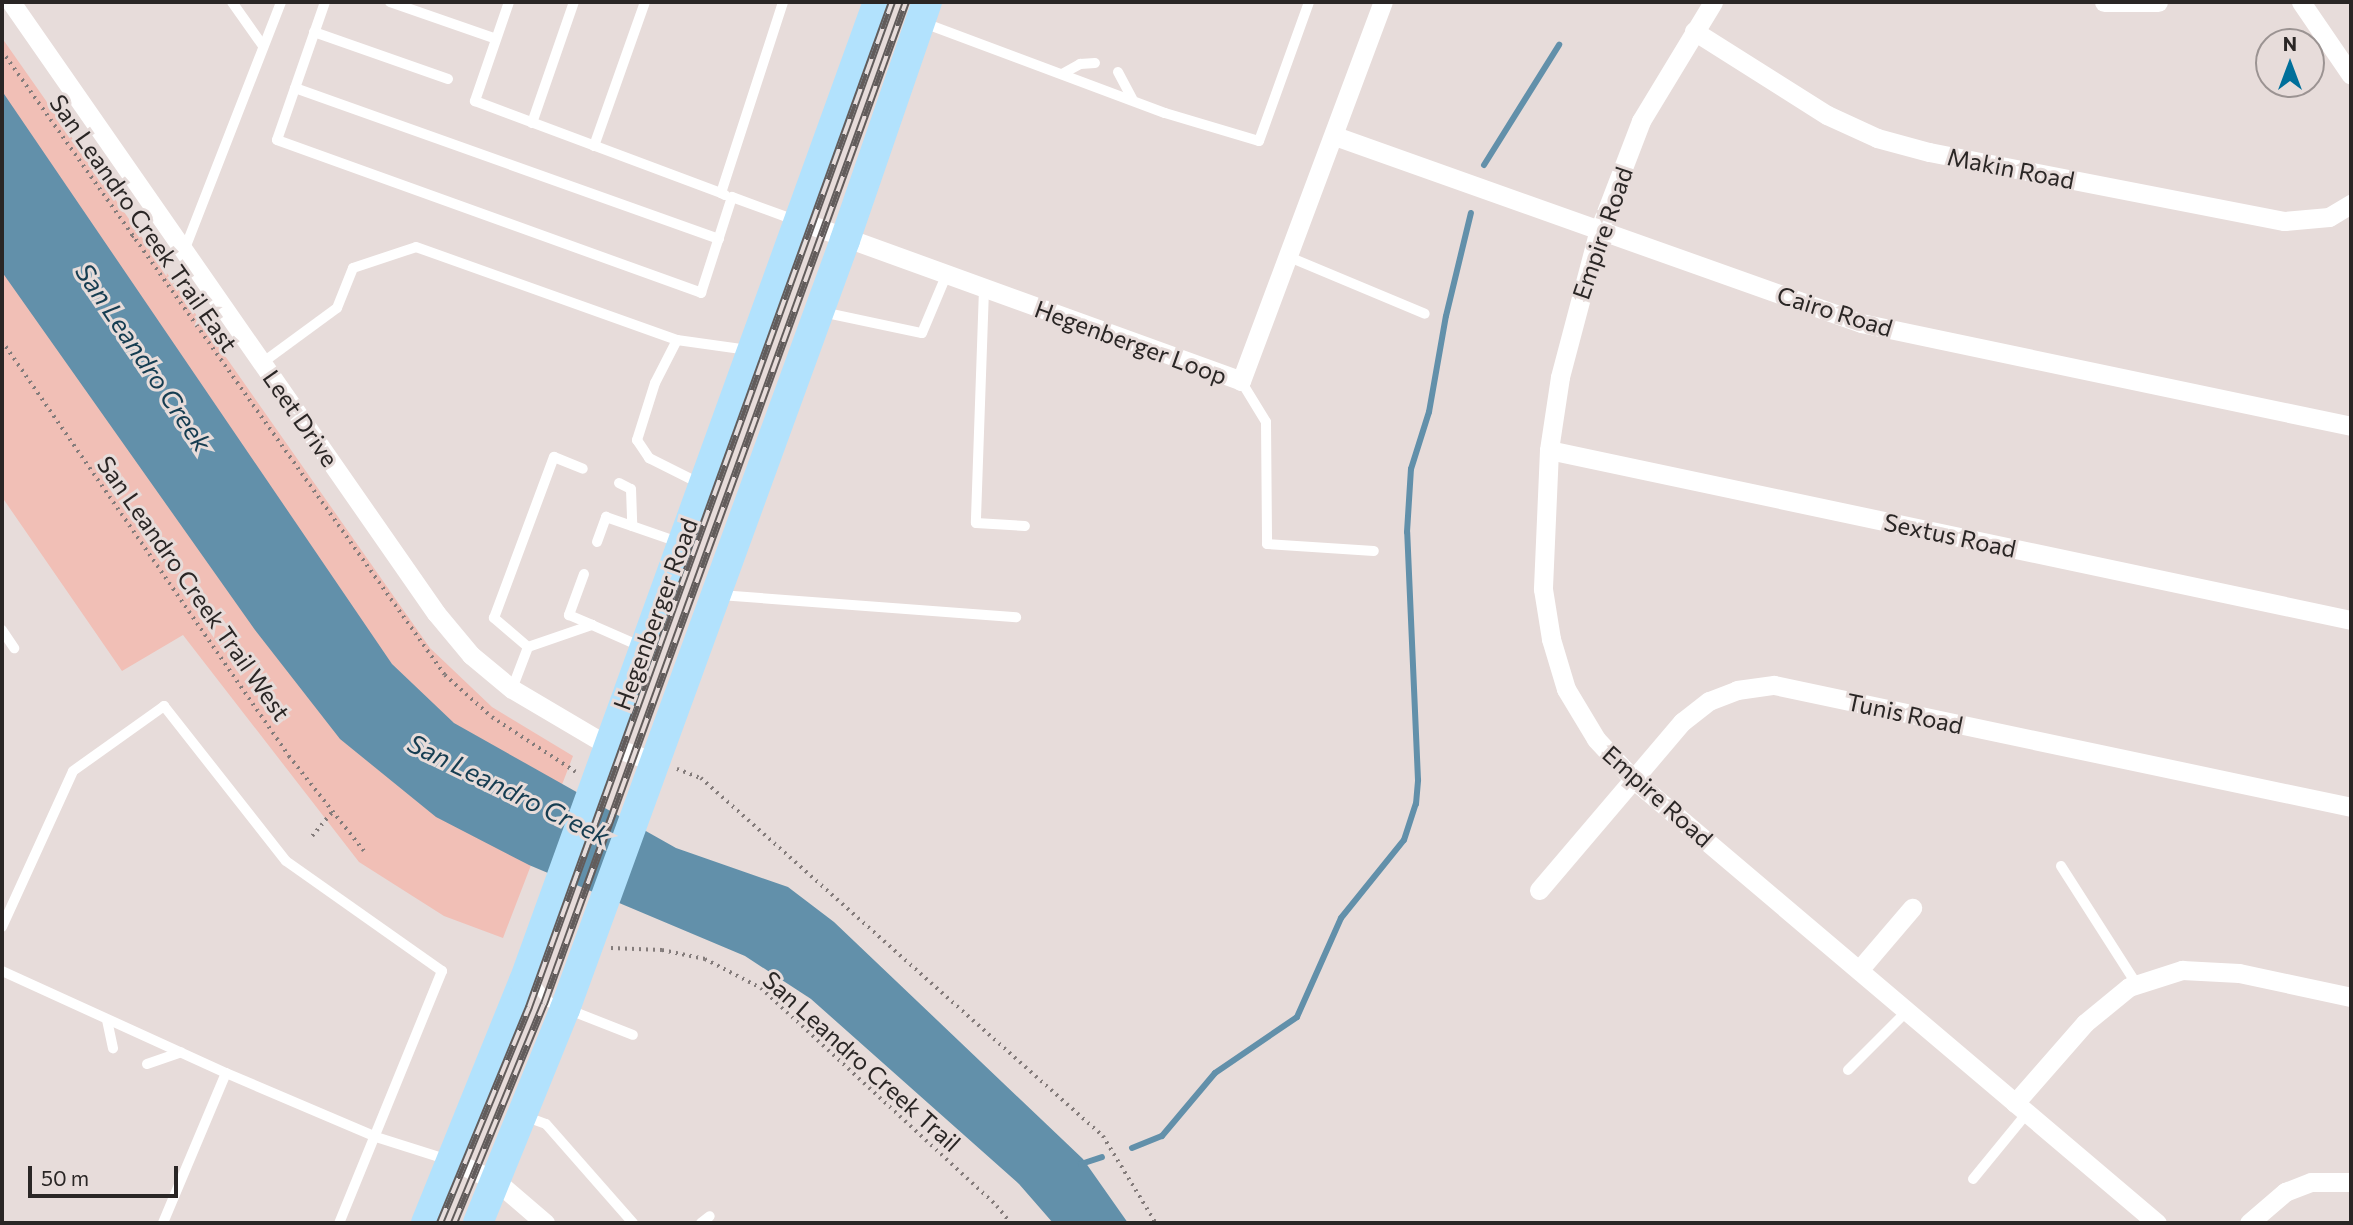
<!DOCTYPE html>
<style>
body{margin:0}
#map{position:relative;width:2353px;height:1225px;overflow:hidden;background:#e7dcda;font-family:Commissioner,sans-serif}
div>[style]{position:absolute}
.green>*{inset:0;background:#f1bfb6}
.water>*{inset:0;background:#6290aa}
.stream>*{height:6px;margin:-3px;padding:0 3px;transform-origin:3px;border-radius:3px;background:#6290aa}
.path>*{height:3.5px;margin-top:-1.75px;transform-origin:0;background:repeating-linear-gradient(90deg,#847c7b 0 2px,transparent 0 7px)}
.service>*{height:10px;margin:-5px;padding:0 5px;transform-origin:5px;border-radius:5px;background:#fff}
.minor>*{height:19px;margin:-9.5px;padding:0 9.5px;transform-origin:9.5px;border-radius:9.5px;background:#fff}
.primary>*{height:30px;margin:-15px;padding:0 15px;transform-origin:15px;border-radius:15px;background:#b2e2fd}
.rail>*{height:8px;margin-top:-4px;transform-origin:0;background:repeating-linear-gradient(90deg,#e7dcda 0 16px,#625c5b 0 32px);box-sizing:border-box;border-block:2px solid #625c5b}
span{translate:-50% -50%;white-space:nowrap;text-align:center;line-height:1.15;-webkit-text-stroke:6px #e7dcda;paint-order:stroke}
.street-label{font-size:24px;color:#2a2625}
.water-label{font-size:26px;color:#163d51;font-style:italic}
.frame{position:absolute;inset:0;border:4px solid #2a2625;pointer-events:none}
.north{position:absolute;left:2255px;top:28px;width:70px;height:70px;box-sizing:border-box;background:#e7dcda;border:2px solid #9b9392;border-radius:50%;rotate:0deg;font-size:19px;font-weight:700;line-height:28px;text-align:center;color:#2a2625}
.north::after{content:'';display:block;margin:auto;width:24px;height:32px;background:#006f9a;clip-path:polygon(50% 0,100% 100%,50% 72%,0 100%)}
.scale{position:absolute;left:28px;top:1166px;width:150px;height:32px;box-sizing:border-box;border:4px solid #2a2625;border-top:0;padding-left:9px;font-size:21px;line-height:24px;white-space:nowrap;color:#2a2625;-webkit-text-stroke:5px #e7dcda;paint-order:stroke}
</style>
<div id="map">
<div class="green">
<div style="clip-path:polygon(2px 38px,430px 648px,492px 707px,573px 756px,503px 938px,444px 916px,359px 862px,183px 635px,122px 671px,2px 497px)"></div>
</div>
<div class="water">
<div style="clip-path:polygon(2px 91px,392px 664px,454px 723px,676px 848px,788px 887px,834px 922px,1083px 1159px,1128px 1223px,1053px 1223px,1019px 1184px,811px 999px,745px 956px,529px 865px,436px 817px,340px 739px,255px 630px,2px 272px)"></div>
</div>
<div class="stream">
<div style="left:1484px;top:165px;width:142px;rotate:-58deg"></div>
<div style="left:1132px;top:1148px;width:32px;rotate:-22deg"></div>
<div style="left:1162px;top:1136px;width:82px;rotate:-49.9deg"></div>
<div style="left:1215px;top:1073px;width:99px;rotate:-34.3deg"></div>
<div style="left:1297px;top:1017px;width:108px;rotate:-66deg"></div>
<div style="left:1341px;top:918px;width:100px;rotate:-51.1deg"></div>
<div style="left:1404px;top:840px;width:38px;rotate:-72deg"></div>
<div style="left:1416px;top:804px;width:24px;rotate:-85deg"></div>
<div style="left:1418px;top:780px;width:248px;rotate:-92.5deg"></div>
<div style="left:1407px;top:532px;width:63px;rotate:-86.4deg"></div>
<div style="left:1411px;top:469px;width:60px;rotate:-72.5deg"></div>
<div style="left:1429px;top:412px;width:97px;rotate:-80deg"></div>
<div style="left:1446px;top:316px;width:106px;rotate:-76.4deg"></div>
<div style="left:1081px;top:1164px;width:22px;rotate:-18deg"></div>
</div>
<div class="path">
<div style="left:2px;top:51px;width:765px;rotate:54.63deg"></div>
<div style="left:445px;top:675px;width:63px;rotate:41.8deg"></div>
<div style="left:492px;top:717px;width:100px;rotate:33.2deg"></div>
<div style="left:131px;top:237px;width:16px;rotate:-43deg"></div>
<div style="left:2px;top:341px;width:505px;rotate:55.33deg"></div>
<div style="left:289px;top:756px;width:121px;rotate:51.7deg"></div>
<div style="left:677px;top:769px;width:26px;rotate:21deg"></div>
<div style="left:701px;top:778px;width:538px;rotate:41.69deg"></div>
<div style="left:1103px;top:1136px;width:102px;rotate:58.7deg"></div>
<div style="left:312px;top:836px;width:33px;rotate:-50deg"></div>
<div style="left:611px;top:948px;width:51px;rotate:2.2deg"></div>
<div style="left:662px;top:950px;width:44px;rotate:11.8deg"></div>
<div style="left:705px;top:959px;width:63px;rotate:27.4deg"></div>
<div style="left:761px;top:988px;width:321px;rotate:42.7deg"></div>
<div style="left:997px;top:1206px;width:22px;rotate:51deg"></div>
</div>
<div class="service">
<div style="left:232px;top:2px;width:54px;rotate:54.8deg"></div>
<div style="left:325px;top:2px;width:146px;rotate:109.2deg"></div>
<div style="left:277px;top:140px;width:451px;rotate:19.8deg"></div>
<div style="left:701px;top:293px;width:101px;rotate:-72.1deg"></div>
<div style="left:732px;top:197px;width:67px;rotate:20.1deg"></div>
<div style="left:390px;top:2px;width:112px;rotate:19.2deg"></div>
<div style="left:509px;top:2px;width:105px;rotate:109deg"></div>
<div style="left:475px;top:101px;width:263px;rotate:20.5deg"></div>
<div style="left:924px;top:23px;width:257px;rotate:20.5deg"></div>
<div style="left:1165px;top:113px;width:98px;rotate:16.6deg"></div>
<div style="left:1259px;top:141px;width:148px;rotate:-70.2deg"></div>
<div style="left:314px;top:32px;width:142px;rotate:19.3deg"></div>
<div style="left:1118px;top:72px;width:32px;rotate:62deg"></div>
<div style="left:1062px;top:74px;width:21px;rotate:-29deg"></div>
<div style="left:1080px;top:64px;width:15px;rotate:-4deg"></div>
<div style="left:295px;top:88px;width:450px;rotate:19.6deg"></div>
<div style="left:532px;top:123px;width:128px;rotate:-70.9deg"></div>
<div style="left:594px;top:146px;width:153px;rotate:-70.5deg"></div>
<div style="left:725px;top:195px;width:4px;rotate:-153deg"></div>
<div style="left:721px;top:193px;width:201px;rotate:-72deg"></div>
<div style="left:184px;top:251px;width:267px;rotate:-68.7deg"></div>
<div style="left:1289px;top:257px;width:147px;rotate:22.7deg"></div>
<div style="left:984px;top:289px;width:234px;rotate:92deg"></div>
<div style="left:976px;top:523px;width:49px;rotate:3.5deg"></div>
<div style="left:822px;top:312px;width:102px;rotate:11.9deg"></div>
<div style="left:922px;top:333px;width:62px;rotate:-67.2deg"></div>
<div style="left:677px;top:340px;width:48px;rotate:117.1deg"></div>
<div style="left:655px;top:383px;width:60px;rotate:107.5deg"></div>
<div style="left:637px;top:440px;width:22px;rotate:56deg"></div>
<div style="left:649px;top:458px;width:58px;rotate:26.6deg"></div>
<div style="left:262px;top:363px;width:93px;rotate:-36.3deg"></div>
<div style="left:337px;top:308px;width:43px;rotate:-68.2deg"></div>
<div style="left:353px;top:268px;width:66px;rotate:-18.4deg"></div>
<div style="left:416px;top:247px;width:277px;rotate:19.6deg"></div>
<div style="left:677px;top:340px;width:72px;rotate:8deg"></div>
<div style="left:1241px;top:381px;width:48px;rotate:58.6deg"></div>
<div style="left:1266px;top:422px;width:122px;rotate:89.5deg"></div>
<div style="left:1267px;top:544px;width:107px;rotate:3.7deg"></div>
<div style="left:619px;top:483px;width:13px;rotate:27deg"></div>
<div style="left:631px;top:489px;width:37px;rotate:88deg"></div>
<div style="left:597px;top:542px;width:27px;rotate:-70deg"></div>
<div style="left:606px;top:517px;width:79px;rotate:19.1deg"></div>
<div style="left:584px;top:574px;width:44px;rotate:110.1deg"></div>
<div style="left:569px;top:615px;width:25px;rotate:23deg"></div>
<div style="left:720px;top:595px;width:297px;rotate:4.3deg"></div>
<div style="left:2px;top:630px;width:22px;rotate:56deg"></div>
<div style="left:528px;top:647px;width:45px;rotate:-139.5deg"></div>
<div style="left:494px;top:618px;width:172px;rotate:-69.6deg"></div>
<div style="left:554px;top:457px;width:31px;rotate:22deg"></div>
<div style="left:512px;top:689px;width:45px;rotate:-69.1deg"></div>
<div style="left:528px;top:647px;width:68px;rotate:-19deg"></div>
<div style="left:592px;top:625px;width:55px;rotate:23.7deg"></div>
<div style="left:2061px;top:866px;width:141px;rotate:57.4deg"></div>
<div style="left:2px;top:927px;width:171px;rotate:-65.5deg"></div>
<div style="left:73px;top:771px;width:112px;rotate:-35.5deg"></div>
<div style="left:164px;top:706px;width:197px;rotate:51.8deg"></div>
<div style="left:286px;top:861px;width:191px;rotate:35.2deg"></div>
<div style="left:442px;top:971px;width:272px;rotate:112.2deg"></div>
<div style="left:2px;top:971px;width:246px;rotate:24.5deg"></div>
<div style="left:226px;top:1073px;width:163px;rotate:112.8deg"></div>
<div style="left:536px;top:976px;width:8px;rotate:97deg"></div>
<div style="left:535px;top:984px;width:23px;rotate:52deg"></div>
<div style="left:549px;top:1002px;width:90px;rotate:21.4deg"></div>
<div style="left:107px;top:1020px;width:29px;rotate:78deg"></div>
<div style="left:147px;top:1064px;width:36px;rotate:-19deg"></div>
<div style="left:1848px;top:1070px;width:83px;rotate:-45deg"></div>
<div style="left:226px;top:1073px;width:163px;rotate:23.1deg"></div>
<div style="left:376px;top:1137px;width:77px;rotate:17.5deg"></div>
<div style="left:524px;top:1116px;width:23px;rotate:20deg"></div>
<div style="left:546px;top:1124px;width:132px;rotate:48.7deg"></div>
<div style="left:1973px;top:1179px;width:85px;rotate:-50.7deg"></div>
<div style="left:701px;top:1223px;width:11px;rotate:-38deg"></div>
</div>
<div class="minor">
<div style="left:11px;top:2px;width:744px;rotate:55.18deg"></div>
<div style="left:436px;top:613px;width:55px;rotate:50.2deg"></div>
<div style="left:471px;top:655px;width:53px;rotate:39.7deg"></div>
<div style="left:512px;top:689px;width:110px;rotate:30.5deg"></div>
<div style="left:607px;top:745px;width:51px;rotate:19.5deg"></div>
<div style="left:1713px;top:2px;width:139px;rotate:121.2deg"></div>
<div style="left:1641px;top:121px;width:120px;rotate:111deg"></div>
<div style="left:1598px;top:233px;width:149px;rotate:104.8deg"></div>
<div style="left:1560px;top:377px;width:74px;rotate:98.6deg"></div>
<div style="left:1549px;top:450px;width:139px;rotate:92.5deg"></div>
<div style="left:1543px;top:589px;width:51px;rotate:80.9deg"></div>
<div style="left:1551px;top:639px;width:52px;rotate:73.3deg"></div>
<div style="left:1566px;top:689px;width:58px;rotate:59deg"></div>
<div style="left:1596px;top:739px;width:54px;rotate:47.2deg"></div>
<div style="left:1633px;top:779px;width:687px;rotate:40.28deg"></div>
<div style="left:2104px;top:2px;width:54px"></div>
<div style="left:2301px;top:2px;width:88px;rotate:55.6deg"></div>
<div style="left:1694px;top:31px;width:157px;rotate:32.3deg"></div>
<div style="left:1827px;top:115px;width:55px;rotate:24.7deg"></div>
<div style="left:1877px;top:138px;width:54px;rotate:15.1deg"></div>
<div style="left:1929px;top:152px;width:362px;rotate:11deg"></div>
<div style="left:2284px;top:221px;width:45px;rotate:-5.1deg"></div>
<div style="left:2329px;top:217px;width:26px;rotate:-31deg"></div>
<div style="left:1335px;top:136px;width:558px;rotate:19.57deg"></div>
<div style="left:1861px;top:323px;width:501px;rotate:11.87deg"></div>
<div style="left:800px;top:221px;width:469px;rotate:19.9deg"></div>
<div style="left:1241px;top:381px;width:405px;rotate:-69.5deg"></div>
<div style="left:1549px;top:450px;width:820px;rotate:11.97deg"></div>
<div style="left:1539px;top:890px;width:221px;rotate:-49.6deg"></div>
<div style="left:1682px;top:722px;width:34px;rotate:-38deg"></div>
<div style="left:1709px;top:701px;width:30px;rotate:-21deg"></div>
<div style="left:1737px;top:690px;width:37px;rotate:-8deg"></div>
<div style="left:1774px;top:685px;width:590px;rotate:11.94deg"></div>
<div style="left:1859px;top:970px;width:82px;rotate:-49.5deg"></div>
<div style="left:2015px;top:1103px;width:106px;rotate:-48.8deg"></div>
<div style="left:2085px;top:1023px;width:57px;rotate:-39.3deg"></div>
<div style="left:2129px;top:987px;width:56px;rotate:-17.8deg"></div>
<div style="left:2182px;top:970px;width:57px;rotate:3deg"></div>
<div style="left:2239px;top:973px;width:115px;rotate:12.1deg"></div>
<div style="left:453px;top:1161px;width:47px;rotate:24.9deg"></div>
<div style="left:496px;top:1181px;width:65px;rotate:40.6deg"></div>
<div style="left:2249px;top:1223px;width:48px;rotate:-40.7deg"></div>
<div style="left:2285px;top:1192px;width:28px;rotate:-21deg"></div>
<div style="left:2311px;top:1182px;width:40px"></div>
</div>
<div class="primary">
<div style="left:426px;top:1223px;width:261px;rotate:-68deg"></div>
<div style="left:524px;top:981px;width:1041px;rotate:-70.12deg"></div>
<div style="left:478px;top:1223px;width:231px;rotate:-67.9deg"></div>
<div style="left:565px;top:1009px;width:818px;rotate:-69.99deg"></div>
<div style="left:845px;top:240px;width:252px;rotate:-71deg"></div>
</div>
<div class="rail">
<div style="left:440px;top:1223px;width:234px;rotate:-67.6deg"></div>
<div style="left:529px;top:1007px;width:1069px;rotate:-70.14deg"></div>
<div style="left:454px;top:1223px;width:237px;rotate:-67.7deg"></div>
<div style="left:544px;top:1004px;width:1065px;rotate:-70.14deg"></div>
</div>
<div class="street-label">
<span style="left:2011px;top:168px;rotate:11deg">Makin Road</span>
<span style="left:144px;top:223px;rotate:55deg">San Leandro Creek Trail East</span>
<span style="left:1602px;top:233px;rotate:-71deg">Empire Road</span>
<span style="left:1835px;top:311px;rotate:17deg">Cairo Road</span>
<span style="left:1131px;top:342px;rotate:20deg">Hegenberger Loop</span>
<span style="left:301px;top:418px;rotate:55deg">Leet Drive</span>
<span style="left:1950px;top:535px;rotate:12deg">Sextus Road</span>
<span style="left:194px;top:588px;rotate:55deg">San Leandro Creek Trail West</span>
<span style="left:655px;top:614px;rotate:-70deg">Hegenberger Road</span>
<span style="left:1905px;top:713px;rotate:12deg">Tunis Road</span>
<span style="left:1658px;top:796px;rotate:42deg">Empire Road</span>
<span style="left:862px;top:1061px;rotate:42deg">San Leandro Creek Trail</span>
</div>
<div class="water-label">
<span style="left:144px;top:357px;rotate:56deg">San Leandro Creek</span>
<span style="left:509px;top:789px;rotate:26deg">San Leandro Creek</span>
</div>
<div class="frame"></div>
<div class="north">N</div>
<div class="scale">50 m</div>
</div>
